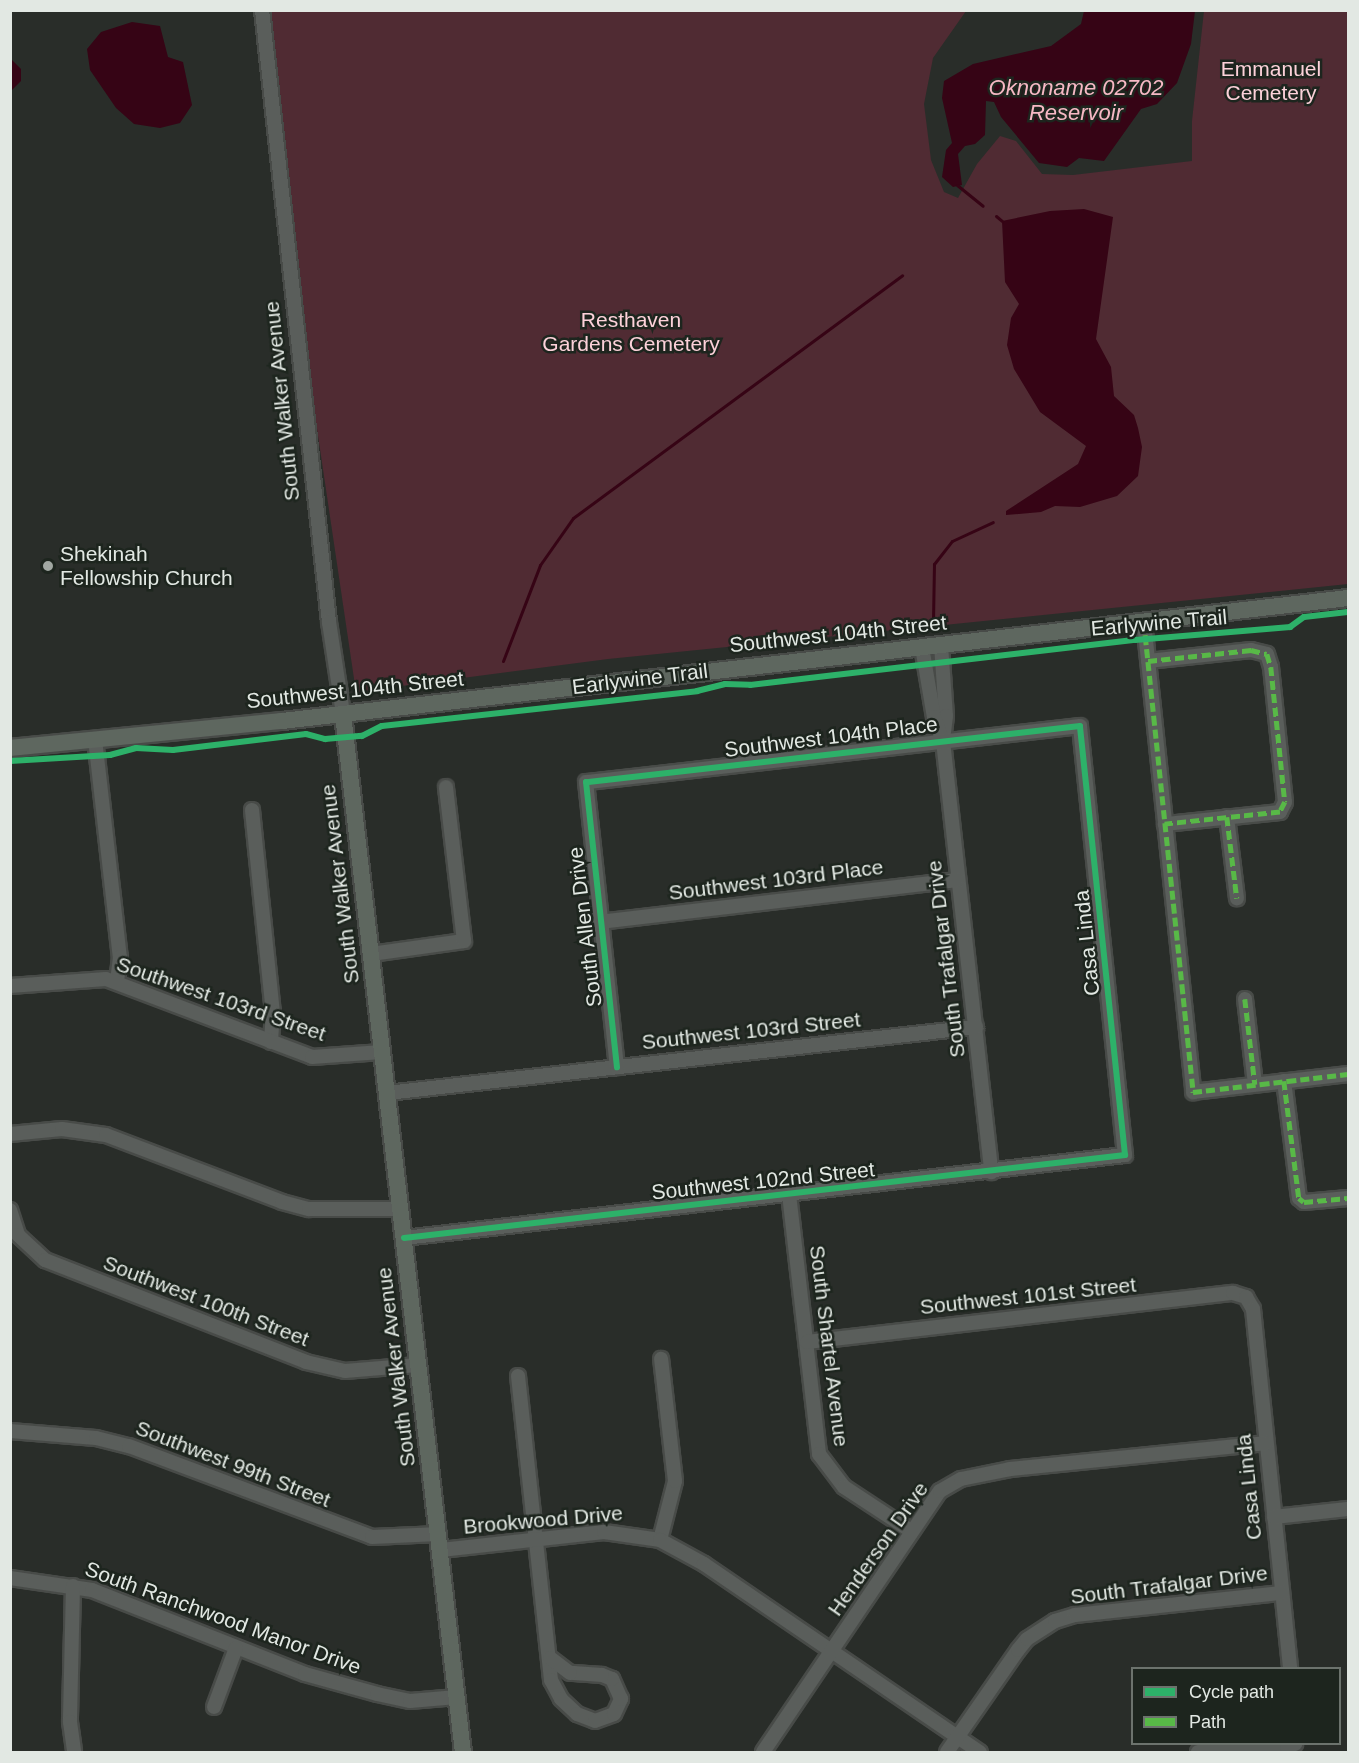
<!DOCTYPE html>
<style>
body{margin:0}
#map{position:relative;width:1359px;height:1763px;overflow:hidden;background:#292d29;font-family:Helvetica,sans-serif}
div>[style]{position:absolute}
.green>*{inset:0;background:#502b33}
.water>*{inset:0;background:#360415}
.stream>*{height:3px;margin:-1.5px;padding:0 1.5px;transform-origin:1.5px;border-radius:1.5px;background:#360415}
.roads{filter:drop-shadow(2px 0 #484b48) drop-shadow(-2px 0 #484b48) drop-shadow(0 2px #484b48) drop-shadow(0 -2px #484b48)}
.minor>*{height:14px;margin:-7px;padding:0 7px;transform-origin:7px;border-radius:7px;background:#5a5e5b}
.major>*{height:16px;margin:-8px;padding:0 8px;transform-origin:8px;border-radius:8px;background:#5e675f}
.quiet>*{height:4.5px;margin-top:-2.25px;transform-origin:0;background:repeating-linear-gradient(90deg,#58b947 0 9px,transparent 0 13.5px)}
.cycleway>*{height:6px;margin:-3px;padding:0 3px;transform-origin:3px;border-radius:3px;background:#2db169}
.dots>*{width:16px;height:16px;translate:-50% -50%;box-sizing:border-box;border:3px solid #1d251e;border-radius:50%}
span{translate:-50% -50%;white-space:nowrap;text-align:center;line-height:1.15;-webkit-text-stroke:5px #1d251e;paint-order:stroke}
.park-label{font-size:21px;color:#fcd1d9}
.street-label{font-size:21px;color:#e2e8e3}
.poi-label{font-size:21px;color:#e2e8e3}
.left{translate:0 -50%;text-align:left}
.water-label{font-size:22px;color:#f6b8c4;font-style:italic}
.frame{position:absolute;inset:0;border:12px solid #e2e8e3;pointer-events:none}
.legend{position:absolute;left:1131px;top:1667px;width:210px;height:78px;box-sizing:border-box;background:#1d251e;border:2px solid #6c736d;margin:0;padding:8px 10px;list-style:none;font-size:18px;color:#e2e8e3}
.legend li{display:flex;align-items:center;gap:12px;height:30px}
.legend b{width:30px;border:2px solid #6c736d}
</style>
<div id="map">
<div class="green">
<div style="clip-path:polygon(271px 11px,966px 11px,933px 58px,924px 104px,931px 160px,944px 192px,958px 198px,977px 164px,1000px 136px,1016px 141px,1042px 174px,1073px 175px,1192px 161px,1192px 121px,1204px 11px,1348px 11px,1348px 584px,608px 659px,356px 692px,316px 422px)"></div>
</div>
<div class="water">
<div style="clip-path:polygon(1084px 11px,1195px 11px,1191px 44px,1177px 83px,1157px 104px,1141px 109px,1104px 161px,1079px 158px,1067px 167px,1039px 163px,1001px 117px,994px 102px,986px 101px,985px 135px,975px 144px,965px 146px,958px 154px,962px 185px,953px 187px,942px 177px,946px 150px,952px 143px,942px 98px,944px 81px,973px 64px,1051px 46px,1081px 24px)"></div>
<div style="clip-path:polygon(132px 22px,160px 26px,168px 57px,183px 62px,192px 105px,180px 123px,160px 128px,134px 124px,116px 108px,90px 70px,87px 49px,101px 32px)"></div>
<div style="clip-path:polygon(11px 59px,21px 69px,21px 81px,11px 91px)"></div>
<div style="clip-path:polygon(1084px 209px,1113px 217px,1096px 339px,1111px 367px,1114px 396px,1134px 415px,1138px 428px,1142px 447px,1138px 476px,1117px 496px,1080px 507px,1055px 506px,1041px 512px,1006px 515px,1006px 511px,1078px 464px,1086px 446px,1040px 412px,1014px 369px,1007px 345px,1011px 318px,1019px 304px,1005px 282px,1002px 221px,1050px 211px)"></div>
</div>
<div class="stream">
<div style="left:957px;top:185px;width:33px;rotate:39deg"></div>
<div style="left:996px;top:216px;width:8px;rotate:40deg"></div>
<div style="left:937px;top:629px;width:9px;rotate:-117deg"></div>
<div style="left:933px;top:621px;width:57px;rotate:-89deg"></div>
<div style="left:934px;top:564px;width:29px;rotate:-52deg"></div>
<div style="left:952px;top:541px;width:45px;rotate:-24.9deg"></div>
<div style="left:503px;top:661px;width:103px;rotate:-68.9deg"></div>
<div style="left:540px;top:565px;width:57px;rotate:-54.9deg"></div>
<div style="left:573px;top:518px;width:409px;rotate:-36.4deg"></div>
</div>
<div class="roads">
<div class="minor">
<div style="left:262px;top:10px;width:616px;rotate:83.75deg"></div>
<div style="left:329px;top:622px;width:93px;rotate:81.3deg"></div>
<div style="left:1144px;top:622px;width:473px;rotate:84deg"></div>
<div style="left:1193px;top:1092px;width:156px;rotate:-6.6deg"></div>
<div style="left:941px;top:645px;width:71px;rotate:86deg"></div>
<div style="left:946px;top:716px;width:25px;rotate:97deg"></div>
<div style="left:943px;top:741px;width:434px;rotate:83.6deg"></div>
<div style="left:922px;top:647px;width:71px;rotate:80.3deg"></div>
<div style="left:934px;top:717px;width:23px;rotate:70deg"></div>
<div style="left:1148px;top:661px;width:104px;rotate:-6.1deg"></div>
<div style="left:1251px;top:650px;width:16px;rotate:14deg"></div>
<div style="left:1267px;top:654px;width:14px;rotate:73deg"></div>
<div style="left:1271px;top:667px;width:136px;rotate:84.1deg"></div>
<div style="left:1285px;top:802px;width:11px;rotate:117deg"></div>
<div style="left:1280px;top:812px;width:116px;rotate:174deg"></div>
<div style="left:95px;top:739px;width:219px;rotate:83.5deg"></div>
<div style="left:120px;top:957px;width:25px;rotate:97deg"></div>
<div style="left:252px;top:810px;width:203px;rotate:84.1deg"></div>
<div style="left:273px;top:1012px;width:30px;rotate:94deg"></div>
<div style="left:1227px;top:817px;width:82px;rotate:83deg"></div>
<div style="left:600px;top:922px;width:359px;rotate:-6.7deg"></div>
<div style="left:371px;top:954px;width:94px;rotate:-8deg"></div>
<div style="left:464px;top:941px;width:155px;rotate:-96.7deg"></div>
<div style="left:10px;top:986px;width:96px;rotate:-4.2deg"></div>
<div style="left:106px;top:979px;width:220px;rotate:20.7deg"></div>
<div style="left:312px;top:1057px;width:70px;rotate:-4.1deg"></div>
<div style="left:1245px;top:999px;width:86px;rotate:83.3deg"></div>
<div style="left:1284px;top:1081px;width:118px;rotate:82.7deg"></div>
<div style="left:1299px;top:1198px;width:6px;rotate:39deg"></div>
<div style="left:1304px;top:1202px;width:44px;rotate:-5.2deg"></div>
<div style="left:387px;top:1093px;width:593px;rotate:-6.39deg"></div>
<div style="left:10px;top:1134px;width:52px;rotate:-5.5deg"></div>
<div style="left:62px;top:1129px;width:44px;rotate:7.8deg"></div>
<div style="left:106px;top:1135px;width:188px;rotate:20.8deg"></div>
<div style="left:282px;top:1202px;width:28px;rotate:15deg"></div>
<div style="left:309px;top:1209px;width:91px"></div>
<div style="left:789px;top:1194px;width:262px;rotate:83.4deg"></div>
<div style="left:819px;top:1454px;width:41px;rotate:52.9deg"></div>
<div style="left:844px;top:1487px;width:80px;rotate:33.3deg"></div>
<div style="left:10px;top:1210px;width:26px;rotate:72deg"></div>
<div style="left:18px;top:1235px;width:37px;rotate:43deg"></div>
<div style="left:45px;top:1260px;width:280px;rotate:21.3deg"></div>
<div style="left:306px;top:1362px;width:40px;rotate:13deg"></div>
<div style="left:345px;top:1371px;width:73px;rotate:-4.7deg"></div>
<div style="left:404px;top:1238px;width:726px;rotate:-6.57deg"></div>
<div style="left:1125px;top:1155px;width:431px;rotate:-96deg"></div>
<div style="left:1080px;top:726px;width:497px;rotate:173.5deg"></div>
<div style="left:586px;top:782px;width:287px;rotate:83.8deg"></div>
<div style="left:807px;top:1342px;width:429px;rotate:-6.6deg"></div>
<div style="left:1233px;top:1293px;width:14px;rotate:17deg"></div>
<div style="left:1246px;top:1297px;width:14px;rotate:60deg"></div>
<div style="left:1253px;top:1309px;width:361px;rotate:84.1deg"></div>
<div style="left:518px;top:1376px;width:306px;rotate:83.8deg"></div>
<div style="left:551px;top:1680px;width:21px;rotate:62deg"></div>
<div style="left:561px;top:1699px;width:22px;rotate:43deg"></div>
<div style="left:577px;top:1714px;width:19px;rotate:21deg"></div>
<div style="left:595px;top:1721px;width:20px;rotate:-20deg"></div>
<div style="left:614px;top:1714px;width:17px;rotate:-65deg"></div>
<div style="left:621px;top:1699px;width:22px;rotate:-114deg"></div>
<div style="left:612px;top:1679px;width:11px;rotate:-158deg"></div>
<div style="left:602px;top:1675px;width:32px;rotate:-176deg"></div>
<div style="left:570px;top:1673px;width:25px;rotate:-143deg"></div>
<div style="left:10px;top:1431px;width:86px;rotate:4.7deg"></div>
<div style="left:96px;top:1438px;width:34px;rotate:14deg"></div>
<div style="left:129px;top:1446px;width:259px;rotate:20.5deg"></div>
<div style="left:372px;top:1537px;width:67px;rotate:-2.6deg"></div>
<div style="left:1274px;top:1517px;width:74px;rotate:-6.2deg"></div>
<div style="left:660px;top:1540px;width:61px;rotate:-75.7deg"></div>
<div style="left:675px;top:1481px;width:123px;rotate:-96.5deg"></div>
<div style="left:441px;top:1550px;width:164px;rotate:-6.3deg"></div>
<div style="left:604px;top:1532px;width:57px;rotate:8.1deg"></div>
<div style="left:660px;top:1540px;width:50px;rotate:28.6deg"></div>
<div style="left:704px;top:1564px;width:334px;rotate:34.3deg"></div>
<div style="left:10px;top:1578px;width:83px;rotate:8.3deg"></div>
<div style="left:92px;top:1590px;width:229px;rotate:21.5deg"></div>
<div style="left:305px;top:1674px;width:75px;rotate:15.5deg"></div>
<div style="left:377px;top:1694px;width:34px;rotate:12deg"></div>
<div style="left:410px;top:1701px;width:47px;rotate:-4.9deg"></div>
<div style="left:73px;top:1586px;width:136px;rotate:91.3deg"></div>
<div style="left:70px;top:1722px;width:30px;rotate:82deg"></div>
<div style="left:214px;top:1707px;width:63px;rotate:-69.6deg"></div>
<div style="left:763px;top:1752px;width:315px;rotate:-55.9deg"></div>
<div style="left:940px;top:1491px;width:24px;rotate:-30deg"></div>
<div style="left:961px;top:1479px;width:50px;rotate:-11.5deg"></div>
<div style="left:1010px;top:1469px;width:256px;rotate:-5.8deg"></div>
<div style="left:947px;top:1752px;width:124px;rotate:-55.2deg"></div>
<div style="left:1018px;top:1650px;width:14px;rotate:-51deg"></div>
<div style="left:1027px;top:1639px;width:33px;rotate:-33deg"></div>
<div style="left:1055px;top:1621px;width:21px;rotate:-17deg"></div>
<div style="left:1075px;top:1615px;width:208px;rotate:-6.1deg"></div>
<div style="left:1198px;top:1752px;width:89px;rotate:-3.2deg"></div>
<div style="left:1287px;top:1747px;width:9px;rotate:-21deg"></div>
</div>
<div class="major">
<div style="left:343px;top:714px;width:1045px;rotate:83.41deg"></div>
<div style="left:10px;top:748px;width:273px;rotate:-5.7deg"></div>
<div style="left:282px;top:721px;width:1073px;rotate:-6.58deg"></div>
</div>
</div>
<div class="quiet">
<div style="left:1144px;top:622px;width:473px;rotate:84deg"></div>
<div style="left:1193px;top:1092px;width:156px;rotate:-6.6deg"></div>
<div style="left:1148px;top:661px;width:104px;rotate:-6.1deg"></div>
<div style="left:1251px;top:650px;width:16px;rotate:14deg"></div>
<div style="left:1267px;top:654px;width:14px;rotate:73deg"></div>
<div style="left:1271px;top:667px;width:136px;rotate:84.1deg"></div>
<div style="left:1285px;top:802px;width:11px;rotate:117deg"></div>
<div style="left:1280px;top:812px;width:116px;rotate:174deg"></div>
<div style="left:1227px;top:817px;width:82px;rotate:83deg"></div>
<div style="left:1245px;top:999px;width:86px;rotate:83.3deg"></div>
<div style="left:1284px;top:1081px;width:118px;rotate:82.7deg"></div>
<div style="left:1299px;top:1198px;width:6px;rotate:39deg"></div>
<div style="left:1304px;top:1202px;width:44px;rotate:-5.2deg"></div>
</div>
<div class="cycleway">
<div style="left:10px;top:761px;width:100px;rotate:-3.4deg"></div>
<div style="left:110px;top:755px;width:27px;rotate:-15deg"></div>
<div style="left:136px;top:748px;width:37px;rotate:3deg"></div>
<div style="left:173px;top:750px;width:134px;rotate:-6.9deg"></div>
<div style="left:306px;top:734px;width:20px;rotate:15deg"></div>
<div style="left:325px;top:739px;width:37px;rotate:-5deg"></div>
<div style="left:362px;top:736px;width:22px;rotate:-27deg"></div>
<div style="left:382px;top:726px;width:317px;rotate:-6.3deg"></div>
<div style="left:697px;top:691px;width:29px;rotate:-14deg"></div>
<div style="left:725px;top:684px;width:25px;rotate:2deg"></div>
<div style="left:750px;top:685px;width:388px;rotate:-6.7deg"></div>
<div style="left:1135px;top:640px;width:156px;rotate:-4.8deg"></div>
<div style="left:1290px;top:627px;width:17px;rotate:-36deg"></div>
<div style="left:1304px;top:617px;width:44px;rotate:-6.5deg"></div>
<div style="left:404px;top:1238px;width:726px;rotate:-6.57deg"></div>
<div style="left:1125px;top:1155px;width:431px;rotate:-96deg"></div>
<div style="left:1080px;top:726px;width:497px;rotate:173.5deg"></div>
<div style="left:586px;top:782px;width:287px;rotate:83.8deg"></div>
</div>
<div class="dots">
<div style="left:48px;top:566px;background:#a1a7a2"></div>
</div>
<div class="park-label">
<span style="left:1271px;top:81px">Emmanuel<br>Cemetery</span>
<span style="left:631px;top:332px">Resthaven<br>Gardens Cemetery</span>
</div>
<div class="street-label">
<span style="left:282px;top:401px;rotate:-96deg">South Walker Avenue</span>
<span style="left:1159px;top:623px;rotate:-5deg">Earlywine Trail</span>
<span style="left:838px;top:634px;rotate:-6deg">Southwest 104th Street</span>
<span style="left:640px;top:679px;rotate:-7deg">Earlywine Trail</span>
<span style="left:355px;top:690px;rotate:-6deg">Southwest 104th Street</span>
<span style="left:831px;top:737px;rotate:-7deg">Southwest 104th Place</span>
<span style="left:776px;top:880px;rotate:-7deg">Southwest 103rd Place</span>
<span style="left:340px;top:884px;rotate:-97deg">South Walker Avenue</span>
<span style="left:585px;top:927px;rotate:-97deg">South Allen Drive</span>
<span style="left:1087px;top:943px;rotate:-96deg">Casa Linda</span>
<span style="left:946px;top:959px;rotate:-97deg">South Trafalgar Drive</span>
<span style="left:221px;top:999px;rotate:19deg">Southwest 103rd Street</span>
<span style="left:751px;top:1031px;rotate:-6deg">Southwest 103rd Street</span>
<span style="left:763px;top:1181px;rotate:-6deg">Southwest 102nd Street</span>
<span style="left:1028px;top:1296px;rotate:-6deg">Southwest 101st Street</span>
<span style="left:206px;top:1301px;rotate:21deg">Southwest 100th Street</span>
<span style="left:829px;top:1346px;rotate:83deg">South Shartel Avenue</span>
<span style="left:396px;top:1367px;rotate:-97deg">South Walker Avenue</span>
<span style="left:233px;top:1464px;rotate:21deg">Southwest 99th Street</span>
<span style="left:1249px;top:1487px;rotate:-96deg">Casa Linda</span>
<span style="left:543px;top:1520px;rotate:-5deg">Brookwood Drive</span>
<span style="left:878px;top:1549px;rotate:-55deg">Henderson Drive</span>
<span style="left:1169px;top:1585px;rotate:-7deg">South Trafalgar Drive</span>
<span style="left:223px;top:1618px;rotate:20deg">South Ranchwood Manor Drive</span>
</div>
<div class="poi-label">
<span class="left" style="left:60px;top:566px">Shekinah<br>Fellowship Church</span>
</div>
<div class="water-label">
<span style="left:1076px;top:100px">Oknoname 02702<br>Reservoir</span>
</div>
<div class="frame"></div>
<ul class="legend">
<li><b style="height:8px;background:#2db169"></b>Cycle path</li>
<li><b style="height:8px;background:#58b947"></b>Path</li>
</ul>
</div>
